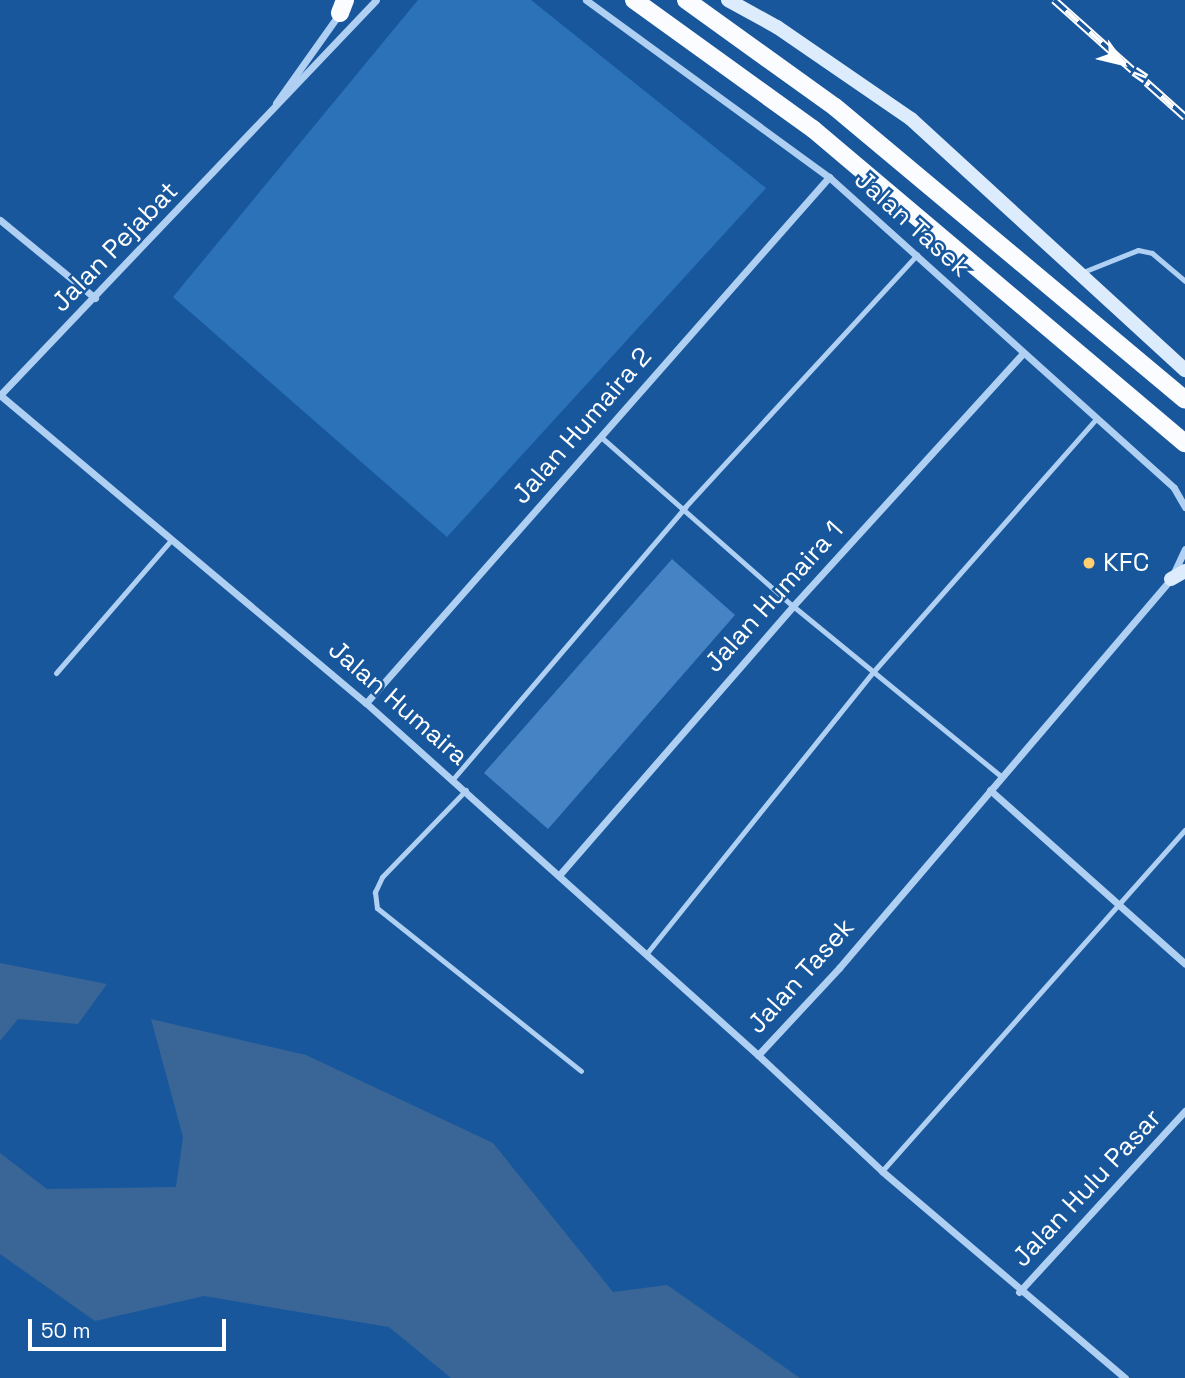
<!DOCTYPE html>
<style>
body{margin:0}
#map{position:relative;width:1185px;height:1378px;overflow:hidden;background:#18579c;font-family:"Space Grotesk",sans-serif}
div>[style]{position:absolute}
.green>*{inset:0;background:#2b72b9}
.water>*{inset:0;background:#396697}
.building>*{inset:0;background:#4583c4}
.lane>*{height:5px;margin:-2.5px;padding:0 2.5px;transform-origin:2.5px;border-radius:2.5px;background:#afd0f2}
.street>*{height:7px;margin:-3.5px;padding:0 3.5px;transform-origin:3.5px;border-radius:3.5px;background:#afd0f2}
.secondary>*{height:14px;margin:-7px;padding:0 7px;transform-origin:7px;border-radius:7px;background:#ddecfc}
.primary>*{height:18px;margin:-9px;padding:0 9px;transform-origin:9px;border-radius:9px;background:#fafcff}
.rail>*{height:8px;margin-top:-4px;transform-origin:0;background:repeating-linear-gradient(90deg,#18579c 0 16px,#fff 0 32px);box-sizing:border-box;border-block:2px solid #fff}
.dots>*{width:19px;height:19px;translate:-50% -50%;box-sizing:border-box;border:4px solid #18579c;border-radius:50%}
span{translate:-50% -50%;white-space:nowrap;text-align:center;line-height:1.15;-webkit-text-stroke:5px #18579c;paint-order:stroke}
.street-label{font-size:26px;color:#fff}
.poi-label{font-size:26px;color:#fff}
.left{translate:0 -50%;text-align:left}
.north{position:absolute;left:1087px;top:28px;width:70px;height:70px;-webkit-text-stroke:5px #18579c;paint-order:stroke;rotate:124deg;font-size:19px;font-weight:700;line-height:28px;text-align:center;color:#fff}
.north::after{content:'';display:block;margin:auto;width:24px;height:32px;background:#fff;clip-path:polygon(50% 0,100% 100%,50% 72%,0 100%)}
.scale{position:absolute;left:28px;top:1319px;width:198px;height:32px;box-sizing:border-box;border:4px solid #fff;border-top:0;padding-left:9px;font-size:21px;line-height:24px;white-space:nowrap;color:#fff;-webkit-text-stroke:5px #18579c;paint-order:stroke}
</style>
<div id="map">
<div class="green">
<div style="clip-path:polygon(418px 0,531px 0,766px 188px,447px 537px,173px 297px)"></div>
</div>
<div class="water">
<div style="clip-path:polygon(0 963px,107px 984px,78px 1024px,18px 1019px,0 1041px)"></div>
<div style="clip-path:polygon(151px 1019px,306px 1055px,493px 1143px,613px 1292px,667px 1285px,800px 1378px,451px 1378px,389px 1327px,204px 1296px,95px 1321px,0 1254px,0 1153px,47px 1189px,176px 1187px,183px 1137px)"></div>
</div>
<div class="building">
<div style="clip-path:polygon(672px 559px,735px 615px,548px 829px,484px 773px)"></div>
</div>
<div class="lane">
<div style="left:1083px;top:272px;width:59px;rotate:-21.8deg"></div>
<div style="left:1138px;top:250px;width:14px;rotate:12deg"></div>
<div style="left:1152px;top:253px;width:43px;rotate:40.3deg"></div>
<div style="left:601px;top:437px;width:256px;rotate:41.4deg"></div>
<div style="left:793px;top:606px;width:270px;rotate:39.3deg"></div>
<div style="left:56px;top:673px;width:177px;rotate:-49.1deg"></div>
<div style="left:453px;top:779px;width:358px;rotate:-49.5deg"></div>
<div style="left:685px;top:507px;width:343px;rotate:-47.4deg"></div>
<div style="left:466px;top:790px;width:121px;rotate:134deg"></div>
<div style="left:382px;top:877px;width:17px;rotate:115deg"></div>
<div style="left:375px;top:892px;width:16px;rotate:83deg"></div>
<div style="left:377px;top:908px;width:261px;rotate:38.6deg"></div>
<div style="left:647px;top:953px;width:361px;rotate:-51.2deg"></div>
<div style="left:873px;top:672px;width:336px;rotate:-48.6deg"></div>
<div style="left:882px;top:1171px;width:456px;rotate:-48.4deg"></div>
</div>
<div class="street">
<div style="left:586px;top:0;width:301px;rotate:36.1deg"></div>
<div style="left:829px;top:177px;width:464px;rotate:42deg"></div>
<div style="left:1174px;top:488px;width:22px;rotate:60deg"></div>
<div style="left:276px;top:103px;width:110px;rotate:-54.6deg"></div>
<div style="left:0;top:220px;width:123px;rotate:39.4deg"></div>
<div style="left:0;top:395px;width:478px;rotate:40.1deg"></div>
<div style="left:366px;top:703px;width:527px;rotate:41.92deg"></div>
<div style="left:0;top:395px;width:545px;rotate:-46.41deg"></div>
<div style="left:366px;top:703px;width:701px;rotate:-48.64deg"></div>
<div style="left:990px;top:790px;width:261px;rotate:41.7deg"></div>
<div style="left:561px;top:873px;width:354px;rotate:-49deg"></div>
<div style="left:793px;top:606px;width:342px;rotate:-47.7deg"></div>
<div style="left:1019px;top:1292px;width:246px;rotate:-47.5deg"></div>
<div style="left:1125px;top:1378px;width:319px;rotate:-139.6deg"></div>
<div style="left:882px;top:1171px;width:170px;rotate:-136.9deg"></div>
<div style="left:758px;top:1055px;width:119px;rotate:-47deg"></div>
<div style="left:839px;top:968px;width:511px;rotate:-49.52deg"></div>
<div style="left:1171px;top:579px;width:33px;rotate:-65deg"></div>
</div>
<div class="secondary">
<div style="left:728px;top:0;width:56px;rotate:28.9deg"></div>
<div style="left:777px;top:27px;width:163px;rotate:34.5deg"></div>
<div style="left:911px;top:119px;width:372px;rotate:42.5deg"></div>
<div style="left:1171px;top:579px;width:16px;rotate:-30deg"></div>
</div>
<div class="primary">
<div style="left:634px;top:0;width:221px;rotate:35.8deg"></div>
<div style="left:813px;top:129px;width:487px;rotate:40.2deg"></div>
<div style="left:686px;top:0;width:183px;rotate:35.7deg"></div>
<div style="left:835px;top:107px;width:456px;rotate:39.9deg"></div>
<div style="left:340px;top:13px;width:14px;rotate:-69deg"></div>
</div>
<div class="rail">
<div style="left:1054px;top:0;width:176px;rotate:41.8deg"></div>
</div>
<div class="dots">
<div style="left:1089px;top:563px;background:#ffcf70"></div>
</div>
<div class="street-label">
<span style="left:912px;top:224px;rotate:42deg">Jalan Tasek</span>
<span style="left:115px;top:247px;rotate:-46deg">Jalan Pejabat</span>
<span style="left:582px;top:426px;rotate:-49deg">Jalan Humaira 2</span>
<span style="left:774px;top:597px;rotate:-48deg">Jalan Humaira 1</span>
<span style="left:398px;top:703px;rotate:41deg">Jalan Humaira</span>
<span style="left:801px;top:976px;rotate:-48deg">Jalan Tasek</span>
<span style="left:1087px;top:1188px;rotate:-47deg">Jalan Hulu Pasar</span>
</div>
<div class="poi-label">
<span class="left" style="left:1103px;top:563px">KFC</span>
</div>
<div class="north">N</div>
<div class="scale">50 m</div>
</div>
